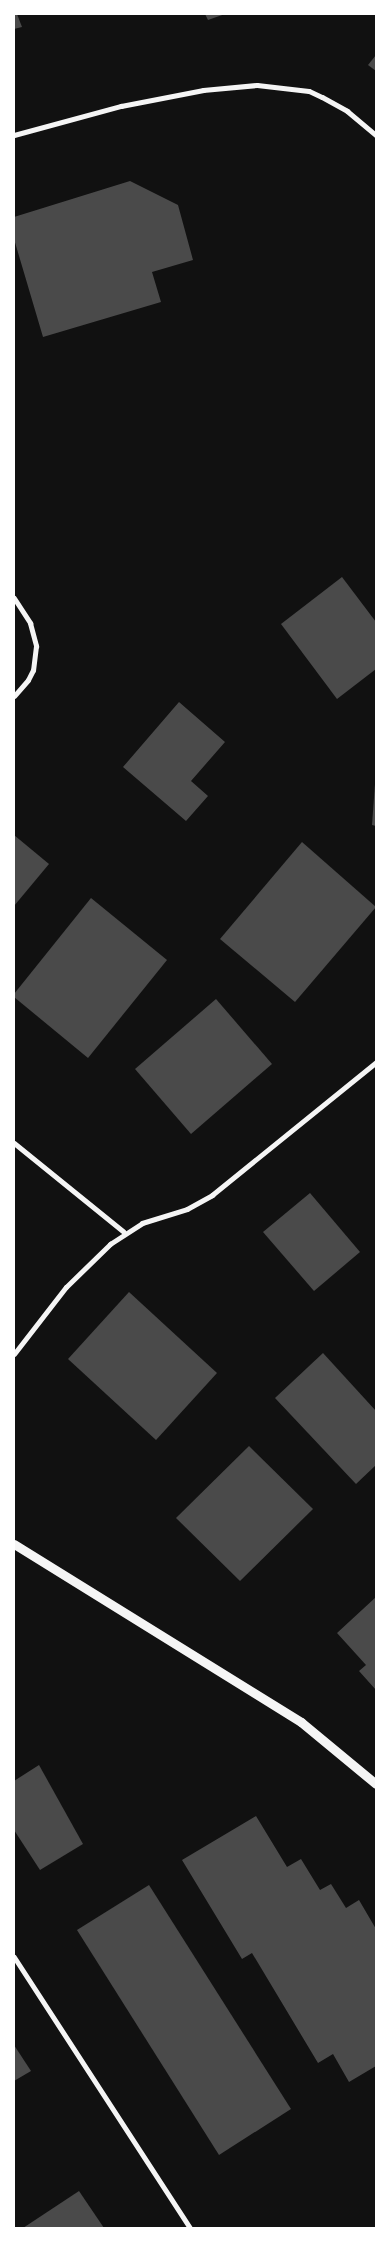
<!DOCTYPE html>
<style>
body{margin:0}
#map{position:relative;width:390px;height:2242px;overflow:hidden;background:#111;font-family:Karla,sans-serif}
div>[style]{position:absolute}
.building>*{inset:0;background:#4a4a4a}
.minor>*{height:5px;margin:-2.5px;padding:0 2.5px;transform-origin:2.5px;border-radius:2.5px;background:#f5f5f5}
.tertiary>*{height:9px;margin:-4.5px;padding:0 4.5px;transform-origin:4.5px;border-radius:4.5px;background:#f5f5f5}
span{translate:-50% -50%;white-space:nowrap;text-align:center;line-height:1.15;-webkit-text-stroke:4px #fff;paint-order:stroke}
.frame{position:absolute;inset:0;border:15px solid #fff;pointer-events:none}
</style>
<div id="map">
<div class="building">
<div style="clip-path:polygon(14px 14px,17px 14px,22px 27px,14px 29px)"></div>
<div style="clip-path:polygon(205px 14px,225px 14px,208px 20px)"></div>
<div style="clip-path:polygon(376px 55px,376px 71px,368px 65px)"></div>
<div style="clip-path:polygon(130px 181px,178px 205px,193px 260px,152px 272px,161px 302px,43px 337px,14px 239px,14px 217px)"></div>
<div style="clip-path:polygon(342px 577px,376px 622px,376px 669px,337px 699px,281px 624px)"></div>
<div style="clip-path:polygon(179px 702px,225px 742px,191px 781px,208px 796px,186px 821px,123px 767px)"></div>
<div style="clip-path:polygon(375px 784px,376px 784px,376px 826px,372px 825px)"></div>
<div style="clip-path:polygon(14px 835px,49px 864px,14px 906px)"></div>
<div style="clip-path:polygon(302px 842px,376px 907px,295px 1002px,220px 939px)"></div>
<div style="clip-path:polygon(91px 898px,167px 960px,88px 1058px,14px 997px,14px 994px)"></div>
<div style="clip-path:polygon(216px 999px,272px 1064px,191px 1134px,135px 1069px)"></div>
<div style="clip-path:polygon(310px 1193px,360px 1252px,314px 1291px,263px 1232px)"></div>
<div style="clip-path:polygon(129px 1292px,217px 1373px,156px 1440px,68px 1359px)"></div>
<div style="clip-path:polygon(323px 1353px,376px 1411px,376px 1465px,356px 1484px,275px 1398px)"></div>
<div style="clip-path:polygon(249px 1446px,313px 1509px,240px 1581px,176px 1518px)"></div>
<div style="clip-path:polygon(376px 1597px,376px 1690px,359px 1671px,366px 1665px,337px 1633px)"></div>
<div style="clip-path:polygon(39px 1765px,83px 1844px,40px 1870px,14px 1830px,14px 1781px)"></div>
<div style="clip-path:polygon(256px 1816px,287px 1867px,301px 1859px,320px 1890px,331px 1884px,346px 1908px,359px 1900px,376px 1929px,376px 2066px,349px 2082px,333px 2054px,318px 2063px,252px 1953px,242px 1959px,182px 1860px)"></div>
<div style="clip-path:polygon(149px 1885px,291px 2109px,219px 2155px,77px 1930px)"></div>
<div style="clip-path:polygon(14px 2045px,31px 2071px,14px 2081px)"></div>
<div style="clip-path:polygon(79px 2191px,104px 2228px,23px 2228px)"></div>
</div>
<div class="minor">
<div style="left:14px;top:135px;width:111px;rotate:-15.2deg"></div>
<div style="left:121px;top:106px;width:84px;rotate:-11deg"></div>
<div style="left:203px;top:90px;width:54px;rotate:-5.3deg"></div>
<div style="left:257px;top:85px;width:52px;rotate:6.6deg"></div>
<div style="left:309px;top:91px;width:14px;rotate:25deg"></div>
<div style="left:322px;top:97px;width:29px;rotate:29deg"></div>
<div style="left:347px;top:111px;width:38px;rotate:40deg"></div>
<div style="left:14px;top:598px;width:30px;rotate:57deg"></div>
<div style="left:30px;top:623px;width:24px;rotate:75deg"></div>
<div style="left:36px;top:646px;width:24px;rotate:97deg"></div>
<div style="left:33px;top:670px;width:11px;rotate:117deg"></div>
<div style="left:28px;top:680px;width:21px;rotate:131deg"></div>
<div style="left:14px;top:1143px;width:141px;rotate:39deg"></div>
<div style="left:14px;top:1354px;width:85px;rotate:-52.2deg"></div>
<div style="left:66px;top:1287px;width:62px;rotate:-44.3deg"></div>
<div style="left:110px;top:1244px;width:38px;rotate:-33deg"></div>
<div style="left:142px;top:1223px;width:47px;rotate:-17.3deg"></div>
<div style="left:187px;top:1209px;width:29px;rotate:-29deg"></div>
<div style="left:212px;top:1195px;width:211px;rotate:-39deg"></div>
<div style="left:14px;top:1957px;width:323px;rotate:57deg"></div>
</div>
<div class="tertiary">
<div style="left:14px;top:1544px;width:338px;rotate:31.8deg"></div>
<div style="left:301px;top:1722px;width:97px;rotate:39.6deg"></div>
</div>
<div class="frame"></div>
</div>
